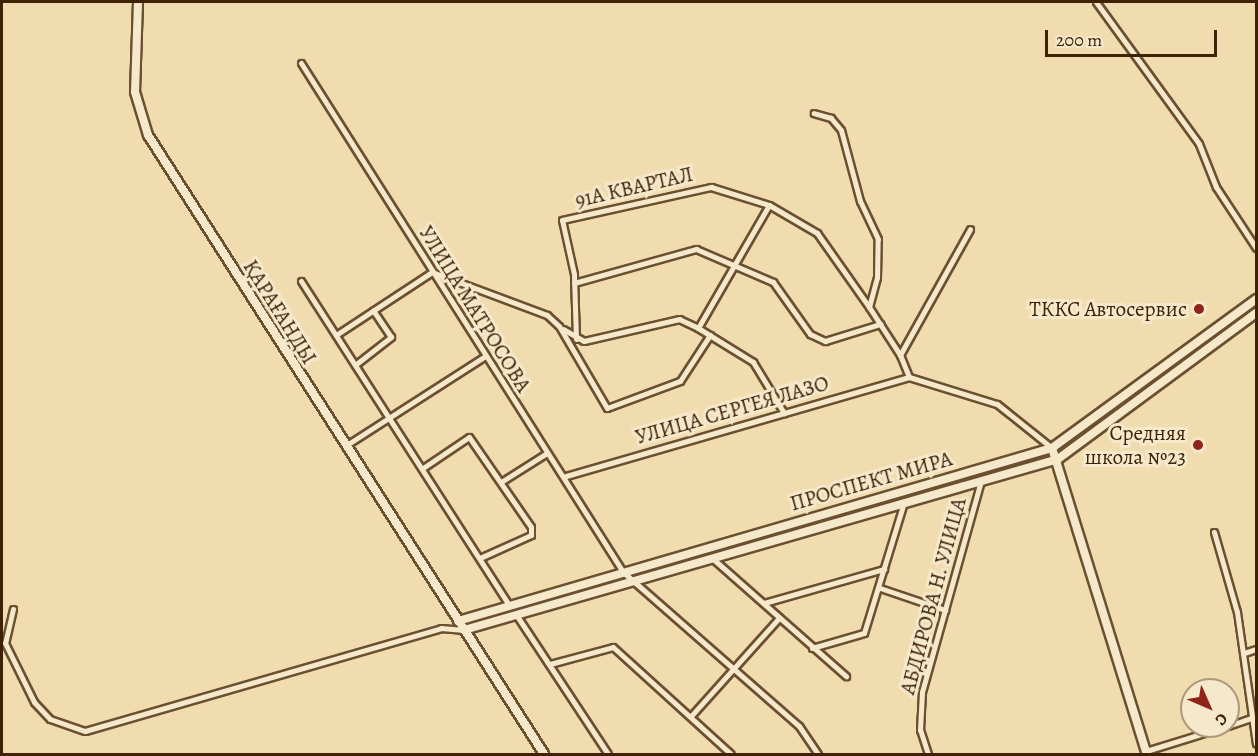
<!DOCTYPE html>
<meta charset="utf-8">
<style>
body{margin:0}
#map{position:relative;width:1258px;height:756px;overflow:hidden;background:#f0dcaf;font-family:Alegreya,serif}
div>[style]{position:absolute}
.roads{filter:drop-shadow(2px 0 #6b5030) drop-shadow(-2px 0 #6b5030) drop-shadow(0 2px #6b5030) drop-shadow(0 -2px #6b5030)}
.street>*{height:5px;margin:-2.5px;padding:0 2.5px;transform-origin:2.5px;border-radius:2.5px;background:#f5e8cb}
.secondary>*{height:8px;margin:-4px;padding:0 4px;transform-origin:4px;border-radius:4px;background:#f5e8cb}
.dots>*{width:16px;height:16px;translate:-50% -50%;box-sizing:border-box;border:3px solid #f5e8cb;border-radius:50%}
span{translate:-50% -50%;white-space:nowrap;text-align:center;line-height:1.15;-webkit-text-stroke:6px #f5e8cb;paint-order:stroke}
.street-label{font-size:21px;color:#3f2106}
.poi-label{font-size:21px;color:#3f2106}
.right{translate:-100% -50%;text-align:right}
.frame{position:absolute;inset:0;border:3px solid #3f2106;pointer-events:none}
.north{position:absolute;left:1180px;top:678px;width:60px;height:60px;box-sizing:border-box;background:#f5e8cb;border:2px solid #ac987c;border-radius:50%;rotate:135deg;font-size:16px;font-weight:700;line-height:24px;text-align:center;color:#3f2106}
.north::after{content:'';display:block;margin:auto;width:21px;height:27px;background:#8f2418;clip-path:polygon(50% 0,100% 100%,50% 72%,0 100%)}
.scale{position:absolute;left:1045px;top:30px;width:172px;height:27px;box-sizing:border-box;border:3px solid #3f2106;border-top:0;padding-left:8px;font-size:18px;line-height:21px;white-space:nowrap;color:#3f2106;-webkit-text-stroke:4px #f5e8cb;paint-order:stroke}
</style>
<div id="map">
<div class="roads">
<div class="street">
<div style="left:1096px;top:2px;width:175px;rotate:54deg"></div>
<div style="left:1199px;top:144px;width:46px;rotate:68.4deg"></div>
<div style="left:1216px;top:187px;width:73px;rotate:56.7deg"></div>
<div style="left:301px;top:63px;width:602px;rotate:57.68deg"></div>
<div style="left:623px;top:572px;width:234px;rotate:41.2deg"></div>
<div style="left:799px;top:726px;width:34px;rotate:56deg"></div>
<div style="left:769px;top:205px;width:142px;rotate:120deg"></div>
<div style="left:698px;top:328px;width:65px;rotate:31.7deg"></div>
<div style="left:753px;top:362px;width:60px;rotate:58.7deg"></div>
<div style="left:301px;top:281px;width:386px;rotate:57.3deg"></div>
<div style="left:574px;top:283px;width:127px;rotate:-15.6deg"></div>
<div style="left:696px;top:249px;width:84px;rotate:23.2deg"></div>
<div style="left:773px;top:282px;width:64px;rotate:54.6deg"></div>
<div style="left:810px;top:334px;width:17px;rotate:25deg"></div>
<div style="left:825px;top:341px;width:58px;rotate:-17.2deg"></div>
<div style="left:880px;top:324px;width:20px;rotate:-123deg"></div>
<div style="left:869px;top:307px;width:30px;rotate:-75deg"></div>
<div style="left:877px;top:278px;width:39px;rotate:-89deg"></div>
<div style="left:878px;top:239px;width:42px;rotate:-115.3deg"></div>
<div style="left:860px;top:201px;width:73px;rotate:-105deg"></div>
<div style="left:841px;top:130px;width:16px;rotate:-130deg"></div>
<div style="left:831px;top:118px;width:18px;rotate:-164deg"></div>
<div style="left:880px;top:324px;width:37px;rotate:57deg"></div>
<div style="left:563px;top:329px;width:24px;rotate:30deg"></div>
<div style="left:584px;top:341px;width:98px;rotate:-13deg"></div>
<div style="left:679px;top:319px;width:21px;rotate:25deg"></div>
<div style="left:336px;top:335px;width:115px;rotate:-33.3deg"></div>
<div style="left:432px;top:272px;width:123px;rotate:20.5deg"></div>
<div style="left:547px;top:315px;width:16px;rotate:43deg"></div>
<div style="left:559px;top:326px;width:95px;rotate:59.7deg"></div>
<div style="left:607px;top:408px;width:78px;rotate:-20.3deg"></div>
<div style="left:680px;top:381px;width:55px;rotate:-56.9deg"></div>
<div style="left:576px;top:339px;width:65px;rotate:-91.8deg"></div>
<div style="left:574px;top:274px;width:55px;rotate:-102.5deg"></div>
<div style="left:562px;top:220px;width:153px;rotate:-12.5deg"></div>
<div style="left:711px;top:187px;width:61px;rotate:17.2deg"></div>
<div style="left:769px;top:205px;width:56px;rotate:30.3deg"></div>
<div style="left:817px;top:233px;width:90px;rotate:54.9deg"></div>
<div style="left:355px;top:365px;width:46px;rotate:-37.9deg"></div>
<div style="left:391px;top:337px;width:32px;rotate:-124deg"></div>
<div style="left:909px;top:377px;width:92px;rotate:17.1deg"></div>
<div style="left:997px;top:404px;width:70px;rotate:38.7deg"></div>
<div style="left:345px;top:446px;width:166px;rotate:-32.7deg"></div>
<div style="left:423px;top:468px;width:55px;rotate:-34deg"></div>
<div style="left:469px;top:437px;width:109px;rotate:55.4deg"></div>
<div style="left:531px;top:527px;width:8px;rotate:90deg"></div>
<div style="left:531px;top:535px;width:54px;rotate:155.8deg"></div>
<div style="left:566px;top:476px;width:357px;rotate:-16.1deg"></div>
<div style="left:909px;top:377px;width:24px;rotate:-112deg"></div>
<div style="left:900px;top:355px;width:144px;rotate:-60.9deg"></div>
<div style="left:501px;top:482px;width:54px;rotate:-32.2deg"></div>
<div style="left:1214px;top:532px;width:83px;rotate:74deg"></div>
<div style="left:1237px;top:612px;width:133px;rotate:81.8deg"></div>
<div style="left:712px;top:558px;width:179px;rotate:41.4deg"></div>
<div style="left:880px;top:588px;width:69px;rotate:18.7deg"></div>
<div style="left:764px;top:603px;width:125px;rotate:-15.8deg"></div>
<div style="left:13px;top:609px;width:35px;rotate:103deg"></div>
<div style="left:5px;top:643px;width:66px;rotate:63.8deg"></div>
<div style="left:34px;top:702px;width:23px;rotate:47deg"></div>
<div style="left:50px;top:719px;width:37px;rotate:19deg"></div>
<div style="left:85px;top:731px;width:371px;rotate:-16.1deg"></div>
<div style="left:441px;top:628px;width:23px;rotate:5deg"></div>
<div style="left:517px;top:616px;width:165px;rotate:56.6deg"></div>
<div style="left:812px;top:648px;width:54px;rotate:-16.1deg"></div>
<div style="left:864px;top:633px;width:137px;rotate:-73deg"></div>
<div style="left:1244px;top:653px;width:13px;rotate:-18deg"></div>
<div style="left:550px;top:664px;width:65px;rotate:-15.1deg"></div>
<div style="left:613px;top:647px;width:159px;rotate:42.2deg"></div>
<div style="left:691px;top:716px;width:132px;rotate:-48.1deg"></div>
<div style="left:1228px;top:726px;width:24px;rotate:-19deg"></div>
<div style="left:1146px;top:751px;width:85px;rotate:-17.2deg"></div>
<div style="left:928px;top:754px;width:25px;rotate:-108deg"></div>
<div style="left:920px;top:730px;width:38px;rotate:-87deg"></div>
<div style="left:922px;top:692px;width:219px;rotate:-74.4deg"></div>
</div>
<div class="secondary">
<div style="left:138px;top:2px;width:90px;rotate:91.9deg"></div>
<div style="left:135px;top:92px;width:45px;rotate:73.2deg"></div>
<div style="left:148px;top:135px;width:735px;rotate:57.39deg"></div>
<div style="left:1052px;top:448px;width:320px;rotate:72.8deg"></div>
<div style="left:458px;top:621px;width:619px;rotate:-16.24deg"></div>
<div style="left:1052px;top:448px;width:253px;rotate:-36.1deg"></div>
<div style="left:464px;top:630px;width:618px;rotate:-16.06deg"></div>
<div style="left:1058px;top:459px;width:246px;rotate:-36.4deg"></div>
</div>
</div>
<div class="dots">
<div style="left:1199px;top:309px;background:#8f2418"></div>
<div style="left:1198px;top:445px;background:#8f2418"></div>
</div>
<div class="street-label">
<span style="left:634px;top:187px;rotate:-13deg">91А КВАРТАЛ</span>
<span style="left:475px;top:309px;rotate:58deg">УЛИЦА МАТРОСОВА</span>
<span style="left:280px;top:312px;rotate:58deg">ҚАРАҒАНДЫ</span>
<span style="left:732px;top:410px;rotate:-16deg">УЛИЦА СЕРГЕЯ ЛАЗО</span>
<span style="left:871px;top:481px;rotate:-16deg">ПРОСПЕКТ МИРА</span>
<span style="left:933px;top:596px;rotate:-75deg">АБДИРОВА Н. УЛИЦА</span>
</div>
<div class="poi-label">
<span class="right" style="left:1187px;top:309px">ТККС Автосервис</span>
<span class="right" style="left:1186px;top:445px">Средняя<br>школа №23</span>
</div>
<div class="frame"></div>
<div class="north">С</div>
<div class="scale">200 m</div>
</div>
